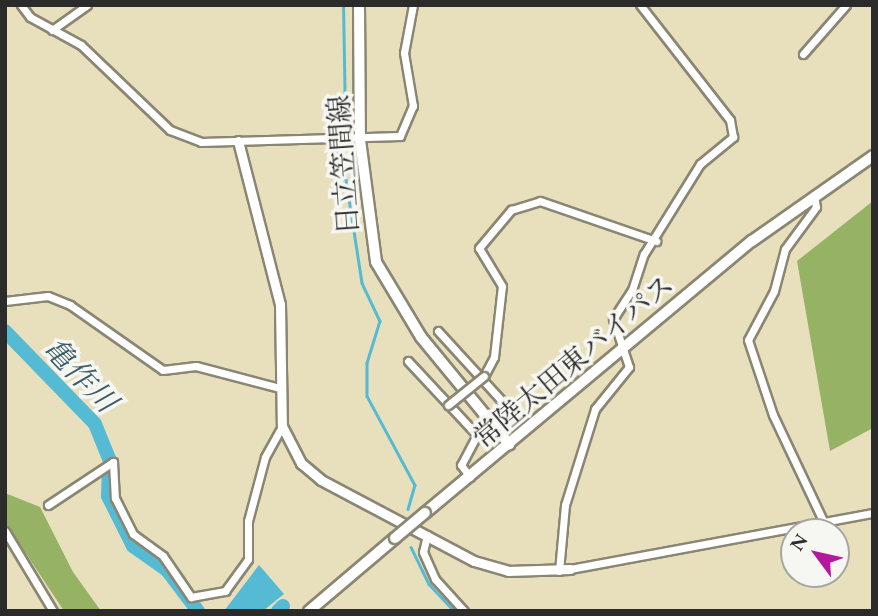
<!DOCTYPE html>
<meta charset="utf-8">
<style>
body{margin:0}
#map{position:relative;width:878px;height:616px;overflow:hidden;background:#e8e0bc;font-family:"EB Garamond","Noto Serif JP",serif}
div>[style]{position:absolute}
.forest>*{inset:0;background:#96b265}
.water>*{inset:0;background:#55bad4}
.stream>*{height:2.5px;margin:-1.25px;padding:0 1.25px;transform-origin:1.25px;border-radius:1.25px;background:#55bad4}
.river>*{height:14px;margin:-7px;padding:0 7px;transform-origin:7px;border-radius:7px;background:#55bad4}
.roads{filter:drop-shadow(2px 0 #8a8674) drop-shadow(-2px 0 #8a8674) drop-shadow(0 2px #8a8674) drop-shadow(0 -2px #8a8674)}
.minor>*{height:7px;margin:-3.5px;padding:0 3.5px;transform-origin:3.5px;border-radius:3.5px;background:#fff}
.tertiary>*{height:9px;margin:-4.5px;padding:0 4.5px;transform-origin:4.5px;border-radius:4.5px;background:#fff}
.primary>*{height:10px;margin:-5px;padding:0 5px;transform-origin:5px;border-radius:5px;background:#fff}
.trunk>*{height:10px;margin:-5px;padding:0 5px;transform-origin:5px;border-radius:5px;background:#fff}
.bridges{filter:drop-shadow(2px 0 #8a8674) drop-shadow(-2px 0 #8a8674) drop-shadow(0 2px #8a8674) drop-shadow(0 -2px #8a8674)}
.minor-bridge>*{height:7px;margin:-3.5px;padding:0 3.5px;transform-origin:3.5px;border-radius:3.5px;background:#fff}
.trunk-bridge>*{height:10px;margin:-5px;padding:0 5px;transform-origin:5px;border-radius:5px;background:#fff}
span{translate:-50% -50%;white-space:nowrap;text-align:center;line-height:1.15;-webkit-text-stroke:7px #f6f6f2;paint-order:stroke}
.street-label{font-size:28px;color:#2b2b2b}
.water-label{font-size:30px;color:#3a5d66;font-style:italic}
.frame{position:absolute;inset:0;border:7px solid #2b2b2b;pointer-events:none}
.north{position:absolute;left:780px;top:518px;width:70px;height:70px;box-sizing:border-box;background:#f6f6f2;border:2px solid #a5a5a2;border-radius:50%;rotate:303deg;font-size:19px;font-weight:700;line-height:28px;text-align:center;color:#2b2b2b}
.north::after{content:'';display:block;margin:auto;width:24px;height:32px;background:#b5179e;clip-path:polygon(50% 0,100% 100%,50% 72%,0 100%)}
</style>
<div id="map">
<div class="forest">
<div style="clip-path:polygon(873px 201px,873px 428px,830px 451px,797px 261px)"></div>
<div style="clip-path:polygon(5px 493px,40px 507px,73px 572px,101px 611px,64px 611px,5px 522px)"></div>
</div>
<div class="water">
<div style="clip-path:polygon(259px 565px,284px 594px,263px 611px,224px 611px)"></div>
</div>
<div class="stream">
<div style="left:335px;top:131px;width:16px;rotate:-52deg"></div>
<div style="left:345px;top:118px;width:113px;rotate:-91deg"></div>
<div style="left:334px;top:147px;width:16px;rotate:55deg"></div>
<div style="left:343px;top:160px;width:124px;rotate:81.2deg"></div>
<div style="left:362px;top:283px;width:42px;rotate:64.7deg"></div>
<div style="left:380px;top:321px;width:44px;rotate:107.2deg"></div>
<div style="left:367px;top:363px;width:33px;rotate:90deg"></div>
<div style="left:367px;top:396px;width:101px;rotate:61.7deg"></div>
<div style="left:415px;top:485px;width:25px;rotate:106deg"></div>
<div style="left:411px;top:547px;width:41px;rotate:64.1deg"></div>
<div style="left:429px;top:584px;width:37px;rotate:47deg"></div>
</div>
<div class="river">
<div style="left:5px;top:331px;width:129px;rotate:45.9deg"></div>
<div style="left:95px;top:424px;width:38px;rotate:68deg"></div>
<div style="left:109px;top:468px;width:28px;rotate:92deg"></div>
<div style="left:108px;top:496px;width:56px;rotate:63.4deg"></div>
<div style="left:133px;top:546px;width:42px;rotate:35.2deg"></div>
<div style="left:167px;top:570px;width:51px;rotate:52.9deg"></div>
<div style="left:278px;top:611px;width:7px;rotate:-45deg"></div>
</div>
<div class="roads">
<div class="minor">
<div style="left:21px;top:5px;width:15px;rotate:53deg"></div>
<div style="left:30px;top:17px;width:58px;rotate:28.8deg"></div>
<div style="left:81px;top:45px;width:123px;rotate:43.7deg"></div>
<div style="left:170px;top:130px;width:33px;rotate:21deg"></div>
<div style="left:201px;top:142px;width:199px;rotate:-1.7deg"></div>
<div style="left:400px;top:136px;width:33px;rotate:-67deg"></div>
<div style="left:413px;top:106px;width:54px;rotate:-99.6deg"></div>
<div style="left:404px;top:53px;width:49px;rotate:-79.4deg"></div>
<div style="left:52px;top:30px;width:43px;rotate:-35.5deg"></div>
<div style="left:803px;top:54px;width:65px;rotate:-48.7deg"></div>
<div style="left:814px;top:195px;width:12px;rotate:81deg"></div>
<div style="left:816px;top:207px;width:52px;rotate:126.4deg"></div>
<div style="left:785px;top:249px;width:43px;rotate:104.7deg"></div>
<div style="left:774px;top:291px;width:55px;rotate:118deg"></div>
<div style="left:748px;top:340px;width:79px;rotate:71.6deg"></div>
<div style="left:773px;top:415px;width:119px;rotate:64.7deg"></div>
<div style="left:5px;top:301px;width:43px;rotate:-6.6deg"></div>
<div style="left:48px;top:296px;width:24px;rotate:22deg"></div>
<div style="left:70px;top:305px;width:113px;rotate:35deg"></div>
<div style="left:163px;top:370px;width:33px;rotate:-7deg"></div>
<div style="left:196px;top:366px;width:87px;rotate:14.7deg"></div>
<div style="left:438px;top:331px;width:93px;rotate:47.6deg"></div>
<div style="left:408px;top:361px;width:101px;rotate:47deg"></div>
<div style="left:477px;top:435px;width:34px;rotate:118deg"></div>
<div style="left:461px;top:465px;width:15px;rotate:53deg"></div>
<div style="left:484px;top:376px;width:21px;rotate:-62deg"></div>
<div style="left:494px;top:357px;width:71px;rotate:-83.6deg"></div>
<div style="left:502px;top:286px;width:44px;rotate:-121.2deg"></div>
<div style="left:479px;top:248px;width:50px;rotate:-49.9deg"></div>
<div style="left:511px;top:210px;width:30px;rotate:-17deg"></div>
<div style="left:540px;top:201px;width:123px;rotate:19deg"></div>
<div style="left:48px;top:505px;width:78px;rotate:-33.5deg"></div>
<div style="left:113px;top:462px;width:36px;rotate:87deg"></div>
<div style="left:115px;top:498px;width:40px;rotate:63.4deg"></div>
<div style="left:133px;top:534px;width:37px;rotate:36deg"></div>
<div style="left:163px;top:556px;width:50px;rotate:55.7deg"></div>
<div style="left:191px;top:597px;width:35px;rotate:-10deg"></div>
<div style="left:225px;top:591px;width:39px;rotate:-54deg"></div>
<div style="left:248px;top:559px;width:38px;rotate:-90deg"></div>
<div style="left:248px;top:521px;width:66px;rotate:-75.1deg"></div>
<div style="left:265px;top:457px;width:35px;rotate:-61deg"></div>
<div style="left:5px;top:531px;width:93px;rotate:59deg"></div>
<div style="left:427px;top:535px;width:17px;rotate:103deg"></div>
<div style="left:423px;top:552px;width:30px;rotate:66deg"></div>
<div style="left:435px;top:579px;width:43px;rotate:47.8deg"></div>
<div style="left:570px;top:569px;width:308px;rotate:-10.5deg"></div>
<div style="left:559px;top:571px;width:66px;rotate:-84.8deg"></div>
<div style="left:565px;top:505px;width:101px;rotate:-72.6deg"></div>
<div style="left:595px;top:409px;width:54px;rotate:-51deg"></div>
<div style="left:629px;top:367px;width:51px;rotate:-108.4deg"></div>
<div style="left:613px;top:319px;width:35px;rotate:-57deg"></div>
<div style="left:632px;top:290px;width:38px;rotate:-72deg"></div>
<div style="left:644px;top:254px;width:106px;rotate:-58.1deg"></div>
<div style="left:700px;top:164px;width:43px;rotate:-39.3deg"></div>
<div style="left:733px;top:137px;width:17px;rotate:-100deg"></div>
<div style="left:730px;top:120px;width:146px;rotate:-128deg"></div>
</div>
<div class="tertiary">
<div style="left:238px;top:141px;width:168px;rotate:75.6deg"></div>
<div style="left:280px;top:304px;width:122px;rotate:89.1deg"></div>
<div style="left:282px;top:426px;width:42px;rotate:62.8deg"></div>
<div style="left:301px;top:463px;width:26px;rotate:40deg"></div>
<div style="left:321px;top:480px;width:173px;rotate:27.9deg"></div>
<div style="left:474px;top:561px;width:35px;rotate:16deg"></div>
<div style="left:508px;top:571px;width:62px;rotate:-1.8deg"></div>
</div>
<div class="primary">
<div style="left:359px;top:5px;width:135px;rotate:89.6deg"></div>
<div style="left:360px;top:140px;width:123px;rotate:82.5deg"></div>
<div style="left:376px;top:262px;width:87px;rotate:59deg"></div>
<div style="left:421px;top:337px;width:139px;rotate:50.6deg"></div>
</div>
<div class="trunk">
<div style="left:425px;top:513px;width:425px;rotate:-39.8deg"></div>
<div style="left:752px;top:241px;width:148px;rotate:-35.1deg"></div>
<div style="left:309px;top:611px;width:113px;rotate:-40.3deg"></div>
</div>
</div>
<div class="bridges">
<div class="minor-bridge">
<div style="left:448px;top:405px;width:46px;rotate:-38.9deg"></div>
</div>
<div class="trunk-bridge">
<div style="left:395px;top:538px;width:39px;rotate:-40deg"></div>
</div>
</div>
<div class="street-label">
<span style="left:343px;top:165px;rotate:-94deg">日立笠間線</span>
<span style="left:573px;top:361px;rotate:-40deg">常陸太田東バイパス</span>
</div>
<div class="water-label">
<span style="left:80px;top:375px;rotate:46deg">亀作川</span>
</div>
<div class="frame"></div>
<div class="north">N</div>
</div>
